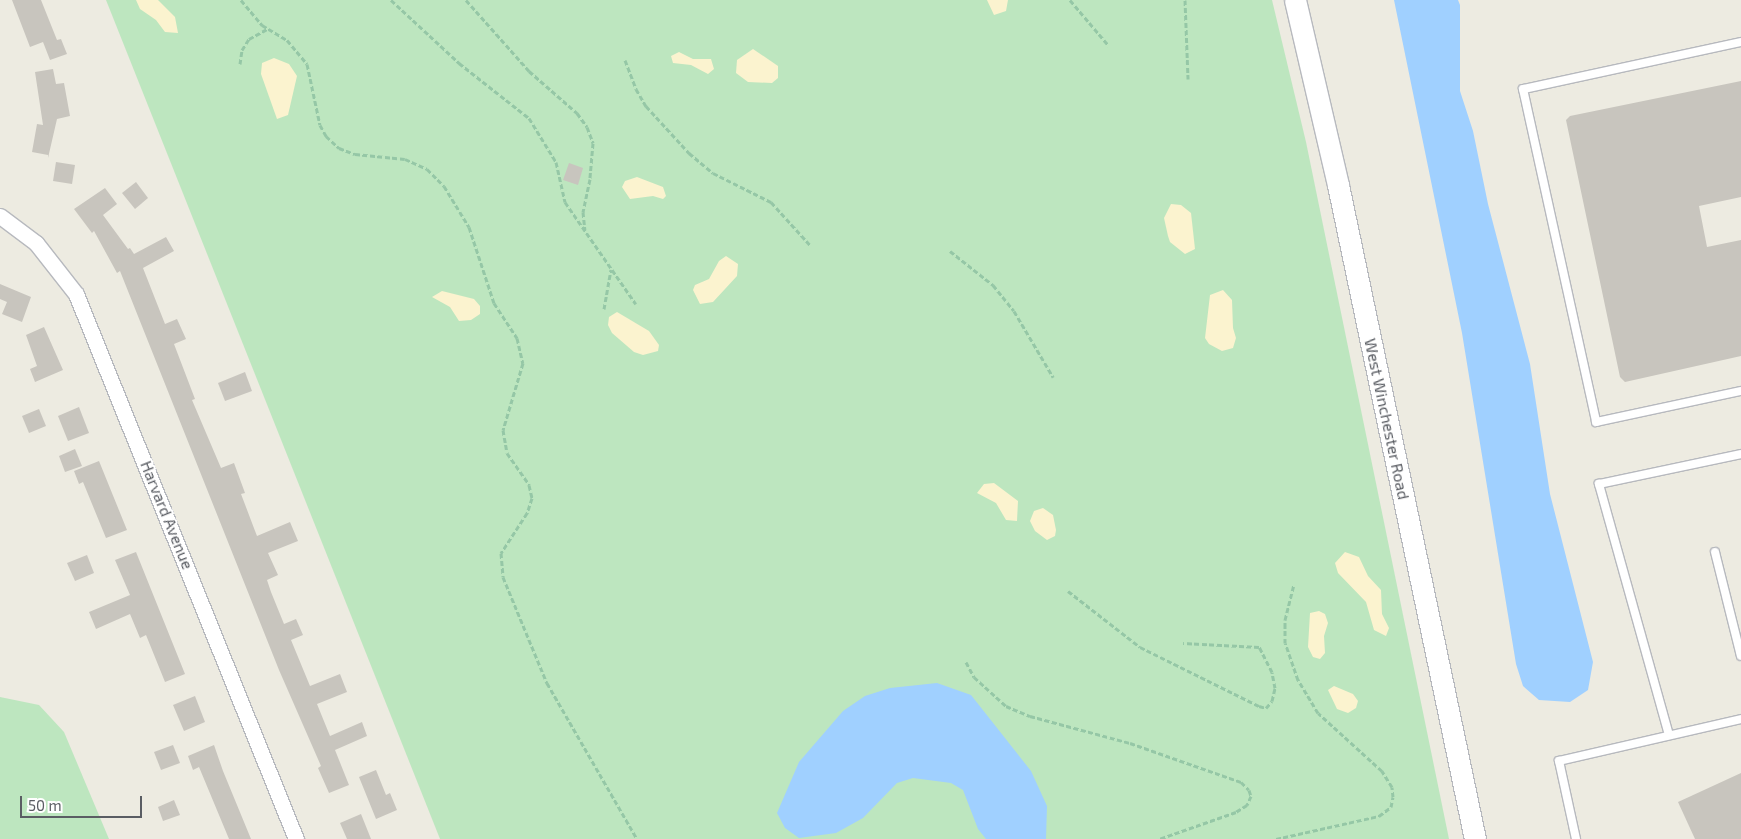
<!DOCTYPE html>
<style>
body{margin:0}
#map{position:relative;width:1741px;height:839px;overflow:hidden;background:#edebe1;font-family:"Exo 2",sans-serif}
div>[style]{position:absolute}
.green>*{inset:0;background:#bde6bf}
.sand>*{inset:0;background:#fbf3cf}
.water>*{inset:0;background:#a0d0ff}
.building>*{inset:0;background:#c8c5be}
.path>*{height:3px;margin-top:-1.5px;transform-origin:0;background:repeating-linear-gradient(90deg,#95c7a6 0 5px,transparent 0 7.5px)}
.roads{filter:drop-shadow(1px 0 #b7b9be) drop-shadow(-1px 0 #b7b9be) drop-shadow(0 1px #b7b9be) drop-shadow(0 -1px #b7b9be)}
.lane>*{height:8px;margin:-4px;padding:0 4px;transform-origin:4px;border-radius:4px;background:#fff}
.street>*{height:15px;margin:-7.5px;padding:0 7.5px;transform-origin:7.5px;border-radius:7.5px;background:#fff}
.secondary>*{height:21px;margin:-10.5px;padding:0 10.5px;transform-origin:10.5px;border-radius:10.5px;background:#fff}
span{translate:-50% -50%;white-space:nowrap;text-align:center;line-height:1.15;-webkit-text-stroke:4px #fff;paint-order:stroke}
.street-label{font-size:16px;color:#5a5d63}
.scale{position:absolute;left:20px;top:796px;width:122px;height:22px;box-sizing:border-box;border:2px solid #5a5d63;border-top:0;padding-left:6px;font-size:15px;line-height:18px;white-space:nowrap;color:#5a5d63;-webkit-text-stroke:4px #fff;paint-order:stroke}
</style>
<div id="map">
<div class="green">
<div style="clip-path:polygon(106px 0,1272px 0,1306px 142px,1449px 839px,440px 839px)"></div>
<div style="clip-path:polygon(0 697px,39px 705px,64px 732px,109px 839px,0 839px)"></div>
</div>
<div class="sand">
<div style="clip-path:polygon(136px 0,158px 0,175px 17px,178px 33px,165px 32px,156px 20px,140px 9px)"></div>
<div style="clip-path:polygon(987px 0,1008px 0,1006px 11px,994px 15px)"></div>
<div style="clip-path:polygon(753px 49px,778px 66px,778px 78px,772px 83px,748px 82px,736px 73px,737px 60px)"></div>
<div style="clip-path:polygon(679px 52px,693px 59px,711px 59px,714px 69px,708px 74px,691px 65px,673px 63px,671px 56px)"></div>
<div style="clip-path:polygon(274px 58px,289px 64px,297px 76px,288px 115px,277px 119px,261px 74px,262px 63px)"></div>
<div style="clip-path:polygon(637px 177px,663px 187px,666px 196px,663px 199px,653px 196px,630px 199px,622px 187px,625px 181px)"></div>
<div style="clip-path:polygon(1171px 204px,1181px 205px,1191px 213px,1195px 249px,1185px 254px,1170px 242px,1168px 236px,1164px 218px)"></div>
<div style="clip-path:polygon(726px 256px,738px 264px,737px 276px,713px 302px,700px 304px,693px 290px,695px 285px,709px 279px,719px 261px)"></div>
<div style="clip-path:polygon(1223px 290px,1232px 300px,1233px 328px,1236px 338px,1233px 348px,1222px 351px,1209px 344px,1205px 338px,1210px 295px)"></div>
<div style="clip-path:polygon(442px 291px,474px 299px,480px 306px,480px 314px,471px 320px,459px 321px,450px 307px,432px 297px)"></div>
<div style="clip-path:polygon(617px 312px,649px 331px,659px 345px,658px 351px,643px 355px,634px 352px,612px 333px,608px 325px,609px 317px)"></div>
<div style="clip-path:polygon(994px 483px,1018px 501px,1017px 521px,1006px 520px,996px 503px,977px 493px,984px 484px)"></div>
<div style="clip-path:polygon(1043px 508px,1053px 515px,1056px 530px,1055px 536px,1047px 540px,1035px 531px,1030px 521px,1034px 511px)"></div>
<div style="clip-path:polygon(1345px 552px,1359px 557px,1368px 576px,1381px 590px,1382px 614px,1389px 628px,1386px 636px,1374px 630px,1366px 602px,1338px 573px,1335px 563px)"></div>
<div style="clip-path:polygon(1319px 611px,1325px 614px,1328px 623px,1324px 636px,1325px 653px,1320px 659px,1313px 657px,1308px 647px,1310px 613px)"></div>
<div style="clip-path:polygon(1334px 686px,1353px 694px,1358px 701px,1356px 708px,1348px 713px,1337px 709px,1328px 690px)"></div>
</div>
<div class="water">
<div style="clip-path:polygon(1394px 0,1458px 0,1460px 5px,1460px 91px,1473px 131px,1488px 204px,1530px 364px,1550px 494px,1593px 662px,1588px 690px,1570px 702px,1539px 700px,1523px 686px,1516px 664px,1462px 333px)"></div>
<div style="clip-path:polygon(937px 683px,971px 695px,1031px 771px,1047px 806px,1046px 839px,986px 839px,978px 829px,963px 790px,951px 783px,913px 778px,897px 783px,863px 818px,836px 833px,799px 838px,785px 828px,777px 813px,799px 762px,843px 711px,865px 696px,890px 688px)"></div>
</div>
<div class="building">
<div style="clip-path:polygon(12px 0,41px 0,57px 40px,61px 39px,67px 54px,50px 60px,43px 42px,30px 47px)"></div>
<div style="clip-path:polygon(53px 69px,56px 84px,64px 83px,70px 116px,57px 119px,48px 158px,48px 155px,32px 152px,37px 124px,43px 125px,35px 72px)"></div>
<div style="clip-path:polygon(1741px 81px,1741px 197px,1699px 206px,1707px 247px,1741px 240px,1741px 356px,1625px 382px,1620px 377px,1566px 120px,1570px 116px)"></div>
<div style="clip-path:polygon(56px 162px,75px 165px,72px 184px,53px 181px)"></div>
<div style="clip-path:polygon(569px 163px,583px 168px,578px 185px,563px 180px)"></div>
<div style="clip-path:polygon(136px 182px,148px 198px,135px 209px,122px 193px)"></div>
<div style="clip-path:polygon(105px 188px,117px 204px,103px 215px,128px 249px,130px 248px,134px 254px,166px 237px,174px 251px,143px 268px,165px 324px,177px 319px,186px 339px,174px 344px,195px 399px,192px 400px,221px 468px,234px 463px,245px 493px,241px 494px,257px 536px,290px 522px,298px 541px,268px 553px,278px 575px,267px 580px,271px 592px,284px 624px,296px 619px,303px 635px,291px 640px,310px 686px,340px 674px,347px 692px,317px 704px,330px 736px,362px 722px,367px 736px,335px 750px,349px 785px,329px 793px,318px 768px,321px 766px,279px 670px,120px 271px,117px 273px,94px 231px,92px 233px,74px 209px)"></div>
<div style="clip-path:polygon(0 284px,31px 297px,22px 322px,2px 314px,7px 302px,0 299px)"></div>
<div style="clip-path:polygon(44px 327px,63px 370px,35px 382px,30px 369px,37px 366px,26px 335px)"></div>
<div style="clip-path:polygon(245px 372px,252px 391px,225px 401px,218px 383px)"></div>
<div style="clip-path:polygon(79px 407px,89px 433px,68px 441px,58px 416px)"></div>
<div style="clip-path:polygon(39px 409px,46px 426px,29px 433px,22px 416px)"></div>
<div style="clip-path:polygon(75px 449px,82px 466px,65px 472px,59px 456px)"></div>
<div style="clip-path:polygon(99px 461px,127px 530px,106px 538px,83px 482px,79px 484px,74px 471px)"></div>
<div style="clip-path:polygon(136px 552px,185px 674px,165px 682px,146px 635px,140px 638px,130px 614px,96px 629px,89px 612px,130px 595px,115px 560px)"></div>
<div style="clip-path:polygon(87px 555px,94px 573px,75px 581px,67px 563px)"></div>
<div style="clip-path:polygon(195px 696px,205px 722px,184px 731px,173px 705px)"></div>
<div style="clip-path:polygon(173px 745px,180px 763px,161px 770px,154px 752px)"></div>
<div style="clip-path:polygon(214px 745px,223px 771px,251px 839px,229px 839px,199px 767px,193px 770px,188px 756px)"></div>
<div style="clip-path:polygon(376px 770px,386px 795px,390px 793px,397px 810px,376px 819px,359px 777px)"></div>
<div style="clip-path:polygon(1741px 773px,1741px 839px,1695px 839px,1678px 802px)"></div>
<div style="clip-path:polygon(174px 800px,180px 815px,163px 821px,158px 807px)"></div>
<div style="clip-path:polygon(361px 814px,371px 839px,347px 839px,340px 823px)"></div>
</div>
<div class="path">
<div style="left:241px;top:0;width:33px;rotate:50deg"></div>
<div style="left:262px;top:25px;width:29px;rotate:31deg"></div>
<div style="left:287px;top:40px;width:31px;rotate:50deg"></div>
<div style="left:307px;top:64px;width:62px;rotate:78deg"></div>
<div style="left:320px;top:125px;width:13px;rotate:61deg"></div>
<div style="left:326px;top:136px;width:18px;rotate:43deg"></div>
<div style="left:339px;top:148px;width:17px;rotate:21deg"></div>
<div style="left:355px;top:154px;width:50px;rotate:5.7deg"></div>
<div style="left:405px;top:159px;width:24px;rotate:24deg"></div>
<div style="left:427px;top:169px;width:24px;rotate:45deg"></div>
<div style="left:444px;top:186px;width:48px;rotate:58.6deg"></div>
<div style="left:469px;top:227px;width:80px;rotate:71.8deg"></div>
<div style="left:494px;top:303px;width:42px;rotate:56.7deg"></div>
<div style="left:517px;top:338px;width:26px;rotate:77deg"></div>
<div style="left:523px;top:363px;width:70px;rotate:106.6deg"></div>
<div style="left:503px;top:430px;width:23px;rotate:80deg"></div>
<div style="left:507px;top:453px;width:39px;rotate:55deg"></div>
<div style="left:529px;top:485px;width:13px;rotate:77deg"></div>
<div style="left:532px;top:498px;width:16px;rotate:108deg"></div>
<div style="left:527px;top:513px;width:48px;rotate:123deg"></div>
<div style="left:501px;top:553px;width:24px;rotate:85deg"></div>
<div style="left:503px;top:577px;width:115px;rotate:67.5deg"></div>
<div style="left:547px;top:683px;width:180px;rotate:60deg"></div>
<div style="left:391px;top:0;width:93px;rotate:42.8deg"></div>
<div style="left:459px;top:63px;width:89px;rotate:38.2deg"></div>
<div style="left:529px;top:118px;width:52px;rotate:58.5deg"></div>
<div style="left:556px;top:162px;width:41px;rotate:77.3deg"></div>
<div style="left:565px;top:202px;width:124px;rotate:55.2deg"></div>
<div style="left:466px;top:0;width:95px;rotate:48.4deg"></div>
<div style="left:529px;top:71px;width:64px;rotate:41.2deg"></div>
<div style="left:577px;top:113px;width:17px;rotate:54deg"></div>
<div style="left:587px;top:127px;width:17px;rotate:69deg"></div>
<div style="left:593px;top:143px;width:36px;rotate:95deg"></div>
<div style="left:590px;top:179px;width:34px;rotate:102deg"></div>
<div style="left:583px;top:212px;width:18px;rotate:84deg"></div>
<div style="left:1070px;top:0;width:60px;rotate:49.7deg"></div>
<div style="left:1185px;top:0;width:79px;rotate:87.8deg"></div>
<div style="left:625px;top:60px;width:31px;rotate:69deg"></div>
<div style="left:636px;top:89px;width:20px;rotate:60deg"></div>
<div style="left:646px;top:106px;width:64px;rotate:47.5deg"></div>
<div style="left:689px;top:153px;width:31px;rotate:40deg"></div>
<div style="left:713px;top:173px;width:65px;rotate:26.6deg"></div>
<div style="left:771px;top:202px;width:59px;rotate:47.7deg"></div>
<div style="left:240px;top:64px;width:14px;rotate:-82deg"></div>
<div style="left:242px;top:50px;width:13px;rotate:-58deg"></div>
<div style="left:249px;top:39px;width:21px;rotate:-29deg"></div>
<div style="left:950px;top:251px;width:55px;rotate:38.3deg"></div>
<div style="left:993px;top:285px;width:33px;rotate:51deg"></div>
<div style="left:1014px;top:311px;width:77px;rotate:59.4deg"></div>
<div style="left:604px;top:309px;width:40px;rotate:-80deg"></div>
<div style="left:1068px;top:591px;width:91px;rotate:37.9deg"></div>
<div style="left:1140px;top:647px;width:133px;rotate:26.4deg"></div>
<div style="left:1259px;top:706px;width:7px;rotate:16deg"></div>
<div style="left:1266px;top:708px;width:9px;rotate:-49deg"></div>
<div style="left:1272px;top:701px;width:13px;rotate:-77deg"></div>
<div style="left:1275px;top:688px;width:16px;rotate:-101deg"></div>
<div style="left:1272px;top:672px;width:28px;rotate:-117deg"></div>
<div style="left:1259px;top:647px;width:76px;rotate:-177deg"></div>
<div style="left:966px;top:662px;width:17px;rotate:62deg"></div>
<div style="left:974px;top:677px;width:43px;rotate:42.2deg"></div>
<div style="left:1006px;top:706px;width:26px;rotate:23deg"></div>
<div style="left:1030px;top:716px;width:104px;rotate:15.1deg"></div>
<div style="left:1130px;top:743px;width:118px;rotate:19.4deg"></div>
<div style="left:1241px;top:782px;width:11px;rotate:45deg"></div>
<div style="left:1249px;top:790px;width:6px;rotate:72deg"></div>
<div style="left:1251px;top:796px;width:10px;rotate:114deg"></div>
<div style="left:1247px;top:805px;width:13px;rotate:148deg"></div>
<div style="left:1236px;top:812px;width:82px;rotate:160.7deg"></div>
<div style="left:1276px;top:839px;width:106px;rotate:-12.6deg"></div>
<div style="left:1379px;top:816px;width:15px;rotate:-37deg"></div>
<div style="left:1391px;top:807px;width:10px;rotate:-79deg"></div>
<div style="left:1393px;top:797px;width:10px;rotate:-96deg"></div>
<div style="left:1392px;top:787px;width:19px;rotate:-122deg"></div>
<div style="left:1382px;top:771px;width:86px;rotate:-137.8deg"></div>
<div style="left:1318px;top:713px;width:39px;rotate:-121deg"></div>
<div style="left:1298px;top:680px;width:39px;rotate:-109deg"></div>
<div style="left:1285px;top:643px;width:23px;rotate:-90deg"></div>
<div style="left:1285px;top:620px;width:36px;rotate:-76deg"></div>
</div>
<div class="roads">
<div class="lane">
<div style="left:1741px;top:42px;width:223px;rotate:167.8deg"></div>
<div style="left:1523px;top:89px;width:341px;rotate:77.6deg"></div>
<div style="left:1596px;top:422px;width:148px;rotate:-12.1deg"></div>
<div style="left:1715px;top:552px;width:107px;rotate:76deg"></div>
<div style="left:1669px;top:735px;width:261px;rotate:-105.6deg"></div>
<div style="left:1599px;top:484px;width:145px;rotate:-11.9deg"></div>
<div style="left:1576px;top:839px;width:80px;rotate:-102.3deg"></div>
<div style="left:1559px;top:761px;width:187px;rotate:-13deg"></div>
</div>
<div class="street">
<div style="left:0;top:216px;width:45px;rotate:36.9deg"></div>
<div style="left:36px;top:243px;width:65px;rotate:51.9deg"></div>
<div style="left:76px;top:294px;width:588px;rotate:68.02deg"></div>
</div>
<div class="secondary">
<div style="left:1295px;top:0;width:190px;rotate:76.9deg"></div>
<div style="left:1338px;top:185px;width:668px;rotate:78.17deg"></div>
</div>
</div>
<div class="street-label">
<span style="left:1387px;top:419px;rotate:78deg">West Winchester Road</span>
<span style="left:167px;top:515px;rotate:68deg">Harvard Avenue</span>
</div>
<div class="scale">50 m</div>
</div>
